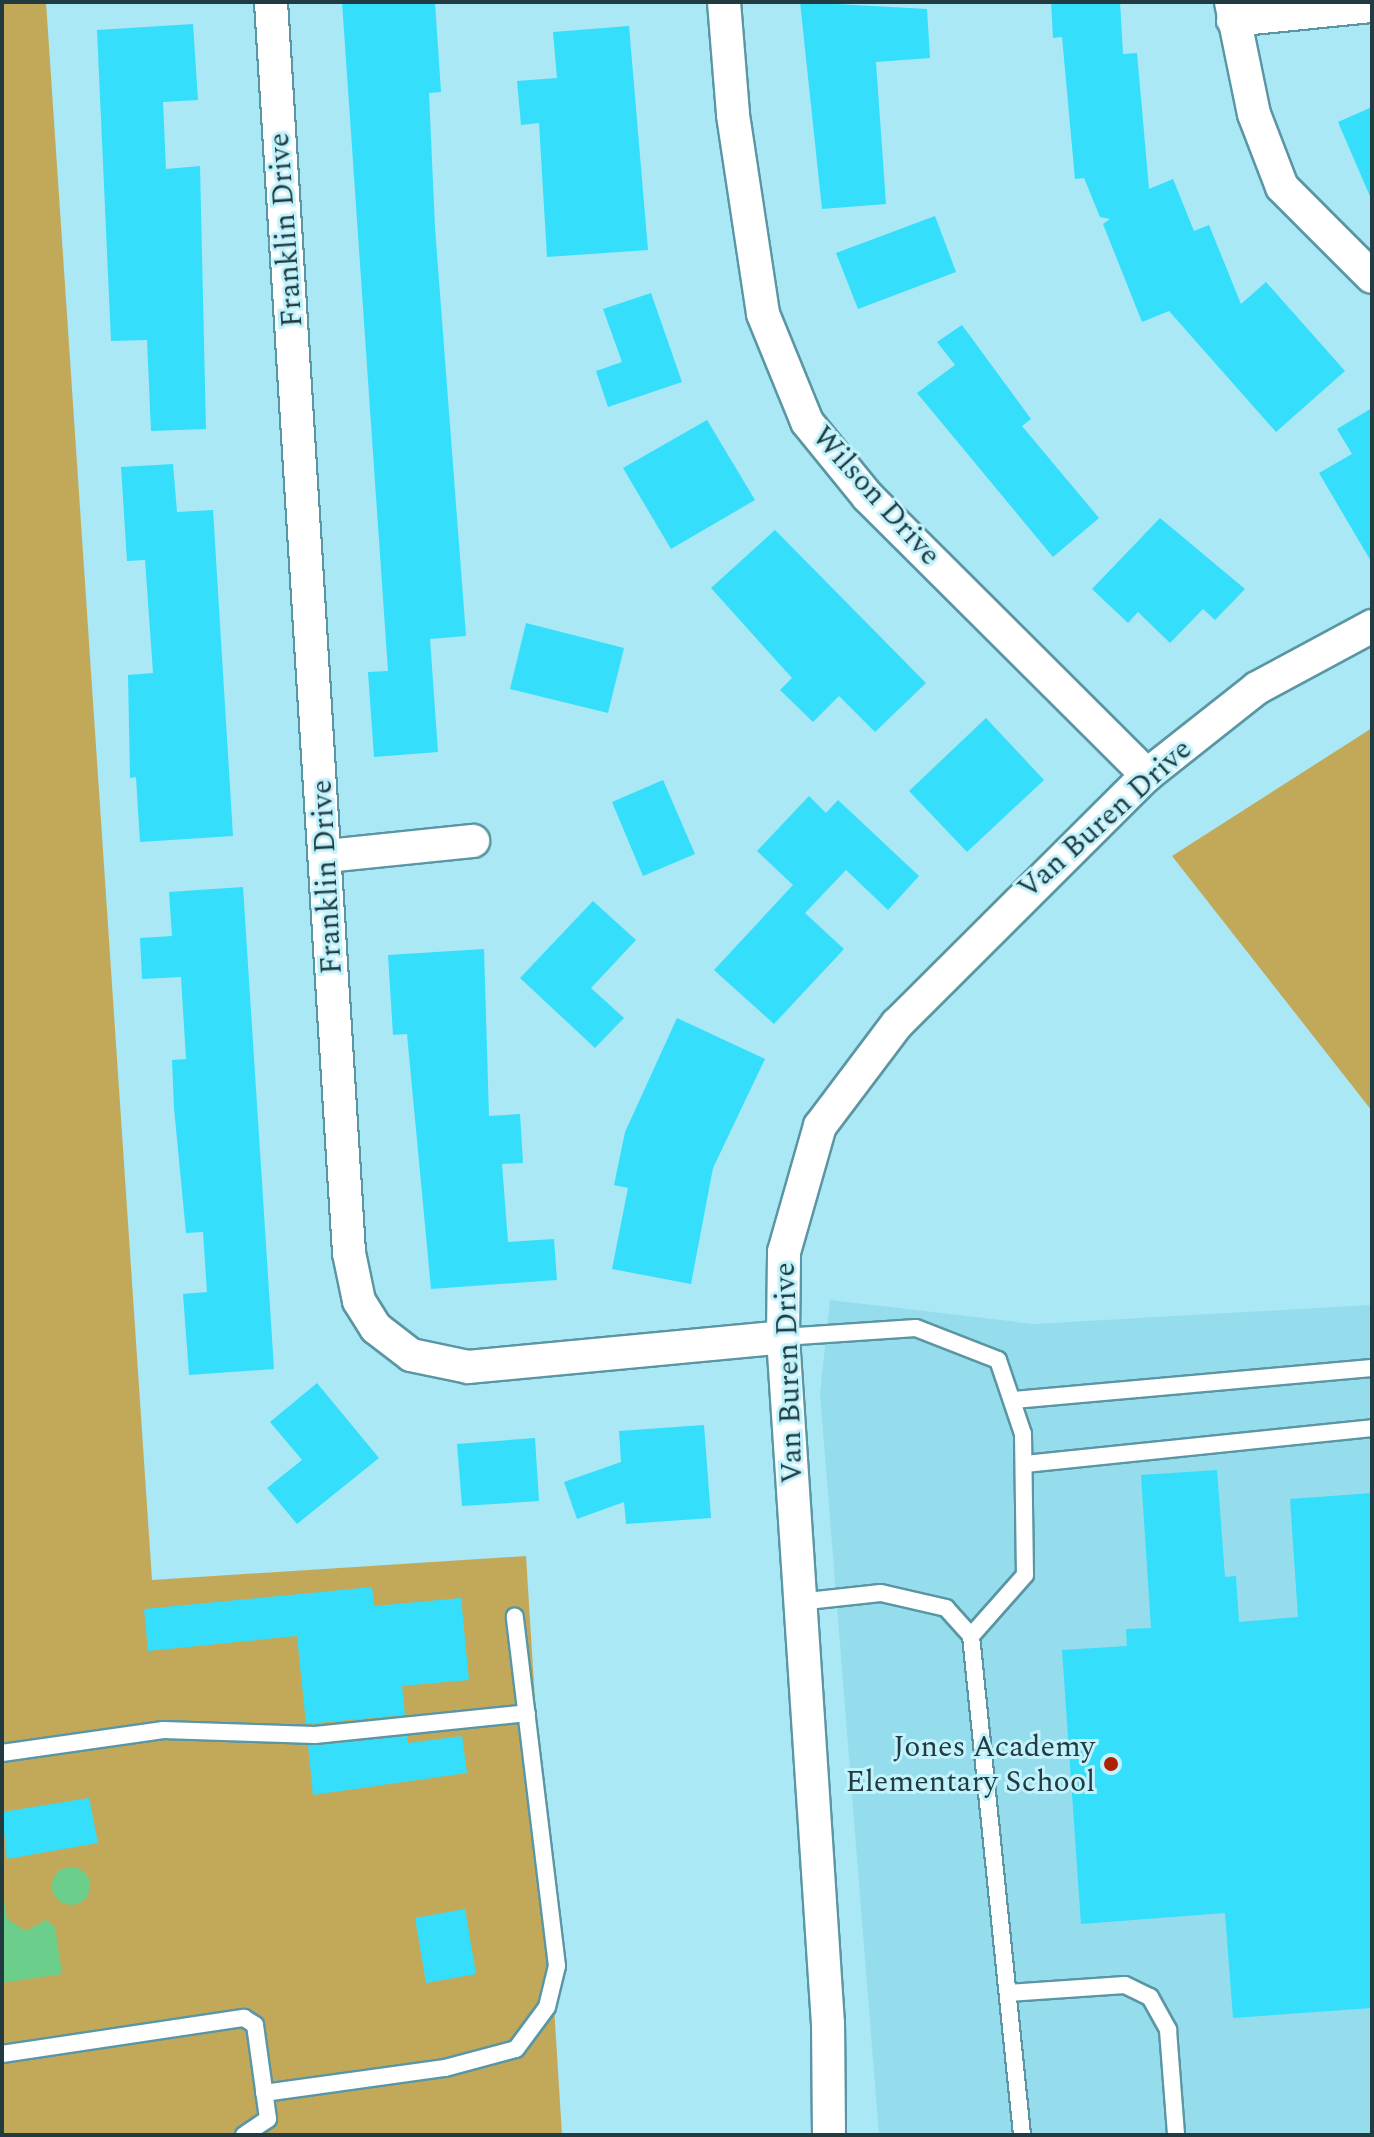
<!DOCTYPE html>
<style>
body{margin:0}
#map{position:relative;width:1374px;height:2137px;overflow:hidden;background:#aae8f5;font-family:Spectral,serif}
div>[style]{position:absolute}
.built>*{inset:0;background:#95ddec}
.green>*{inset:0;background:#c2a95a}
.water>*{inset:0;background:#6bcf8b}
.round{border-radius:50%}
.building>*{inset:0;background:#35defb}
.roads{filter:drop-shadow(2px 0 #5a96a3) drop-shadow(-2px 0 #5a96a3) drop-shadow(0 2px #5a96a3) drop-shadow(0 -2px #5a96a3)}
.lane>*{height:16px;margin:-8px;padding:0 8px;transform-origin:8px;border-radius:8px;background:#fff}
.street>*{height:32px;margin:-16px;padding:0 16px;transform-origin:16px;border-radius:16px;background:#fff}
.dots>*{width:22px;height:22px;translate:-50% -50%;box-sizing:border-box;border:4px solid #c2f3fd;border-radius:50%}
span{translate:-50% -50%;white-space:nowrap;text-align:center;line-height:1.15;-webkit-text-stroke:6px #c2f3fd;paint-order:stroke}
.street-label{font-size:30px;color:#223b41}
.poi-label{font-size:30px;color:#223b41}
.right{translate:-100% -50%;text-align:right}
.frame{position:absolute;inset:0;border:4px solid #223b41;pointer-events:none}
</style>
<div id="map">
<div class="built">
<div style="clip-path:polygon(830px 1300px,1034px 1324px,1372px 1305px,1372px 2135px,879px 2135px,820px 1393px)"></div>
</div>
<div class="green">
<div style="clip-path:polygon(2px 2px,46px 2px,152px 1580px,526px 1556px,562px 2135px,2px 2135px)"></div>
<div style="clip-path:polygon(1372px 728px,1372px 1111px,1172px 856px)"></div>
</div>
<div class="water">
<div class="round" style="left:52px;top:1867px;width:38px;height:38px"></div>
<div style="clip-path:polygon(2px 1887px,7px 1919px,26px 1931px,46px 1920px,55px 1927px,62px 1974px,2px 1983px)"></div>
</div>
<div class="building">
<div style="clip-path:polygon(342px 2px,435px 2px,441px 92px,429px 93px,435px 228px,466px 636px,430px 639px,438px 752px,374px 757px,368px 672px,388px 671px)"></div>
<div style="clip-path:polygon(800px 2px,927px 9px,930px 58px,876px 62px,886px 204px,822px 209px)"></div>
<div style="clip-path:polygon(1051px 2px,1120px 2px,1123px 54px,1137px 53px,1149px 189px,1173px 179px,1194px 231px,1209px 225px,1241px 304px,1266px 282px,1345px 371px,1276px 432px,1169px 311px,1142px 322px,1103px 224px,1110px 219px,1100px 217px,1084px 178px,1075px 179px,1062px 37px,1053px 38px)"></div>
<div style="clip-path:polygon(193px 24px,198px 100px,163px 102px,166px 169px,200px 166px,206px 429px,151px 431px,147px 340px,111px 341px,97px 30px)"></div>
<div style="clip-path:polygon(629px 26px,648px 250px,547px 257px,539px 123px,521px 125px,517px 81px,557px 78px,553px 32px)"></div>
<div style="clip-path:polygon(1372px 107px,1372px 201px,1338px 122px)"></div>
<div style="clip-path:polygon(935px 216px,956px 272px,858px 309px,836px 253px)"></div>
<div style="clip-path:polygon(651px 293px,682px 382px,608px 407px,596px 371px,622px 362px,603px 309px)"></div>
<div style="clip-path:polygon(962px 325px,1031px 419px,1022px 426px,1099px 518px,1053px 557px,917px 393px,955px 365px,937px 342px)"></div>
<div style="clip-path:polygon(1372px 408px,1372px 563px,1319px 473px,1352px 454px,1337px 429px)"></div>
<div style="clip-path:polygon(707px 420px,755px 500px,671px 549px,623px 468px)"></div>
<div style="clip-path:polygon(173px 464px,177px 512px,213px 510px,233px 836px,140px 842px,136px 777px,130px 778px,128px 675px,153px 673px,145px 560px,127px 561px,121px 467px)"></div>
<div style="clip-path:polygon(1160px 518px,1245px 589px,1215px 620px,1203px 609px,1170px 643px,1138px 612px,1128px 623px,1092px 589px)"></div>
<div style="clip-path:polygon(775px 530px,926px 683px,875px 732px,839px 696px,813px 722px,780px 690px,792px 678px,711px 588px)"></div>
<div style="clip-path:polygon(526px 623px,624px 648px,608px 713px,510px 689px)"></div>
<div style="clip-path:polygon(986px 718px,1044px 780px,967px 852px,909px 791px)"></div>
<div style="clip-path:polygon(663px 780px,695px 854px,643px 876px,612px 802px)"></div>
<div style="clip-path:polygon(809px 796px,826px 813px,838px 800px,919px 876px,888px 910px,846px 870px,805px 913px,844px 949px,774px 1024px,714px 970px,793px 885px,757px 851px)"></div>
<div style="clip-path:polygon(243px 887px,274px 1369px,189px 1375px,183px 1294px,207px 1292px,203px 1232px,186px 1233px,174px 1108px,172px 1060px,186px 1059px,181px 977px,142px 979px,140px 938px,172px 936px,169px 892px)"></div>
<div style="clip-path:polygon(593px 901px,636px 940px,591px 988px,624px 1018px,595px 1048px,520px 978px)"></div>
<div style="clip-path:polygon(484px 949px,489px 1116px,520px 1114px,523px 1163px,502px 1164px,508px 1242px,554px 1239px,557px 1280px,431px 1289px,407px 1034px,393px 1035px,388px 955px)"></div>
<div style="clip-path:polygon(677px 1018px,765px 1059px,713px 1168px,691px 1284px,612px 1269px,628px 1188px,614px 1185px,625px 1132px)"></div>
<div style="clip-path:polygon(317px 1383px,379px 1458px,297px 1524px,267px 1488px,302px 1460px,270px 1422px)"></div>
<div style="clip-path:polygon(704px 1425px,711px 1518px,626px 1524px,624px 1502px,577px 1519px,564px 1482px,621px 1462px,619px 1431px)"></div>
<div style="clip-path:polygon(535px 1438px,539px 1501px,462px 1506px,457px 1444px)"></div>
<div style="clip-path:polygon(1217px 1470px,1225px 1577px,1236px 1576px,1239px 1622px,1298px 1617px,1290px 1499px,1372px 1493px,1372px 2008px,1233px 2018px,1225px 1913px,1081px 1924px,1062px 1650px,1127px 1646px,1126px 1629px,1151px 1628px,1141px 1475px)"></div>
<div style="clip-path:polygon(372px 1587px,374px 1606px,461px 1598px,469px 1680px,402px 1686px,405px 1715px,306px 1724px,297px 1636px,148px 1651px,144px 1609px)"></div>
<div style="clip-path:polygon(407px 1736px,408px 1743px,462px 1736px,467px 1773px,313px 1795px,308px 1746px)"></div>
<div style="clip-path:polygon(89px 1798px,98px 1843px,7px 1859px,2px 1812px)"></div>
<div style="clip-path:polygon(465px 1909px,476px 1974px,426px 1983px,415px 1918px)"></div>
</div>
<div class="roads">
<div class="lane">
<div style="left:783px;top:1337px;width:133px;rotate:-3.9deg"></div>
<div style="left:916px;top:1328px;width:88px;rotate:21.3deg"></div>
<div style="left:998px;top:1360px;width:78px;rotate:71.3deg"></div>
<div style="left:1023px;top:1434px;width:141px;rotate:89.2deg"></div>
<div style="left:1025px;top:1575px;width:81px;rotate:131.5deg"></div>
<div style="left:1014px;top:1400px;width:359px;rotate:-5.1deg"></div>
<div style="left:1025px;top:1464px;width:349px;rotate:-5.9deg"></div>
<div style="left:798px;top:1602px;width:83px;rotate:-6.2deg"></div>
<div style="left:881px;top:1593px;width:67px;rotate:13deg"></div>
<div style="left:946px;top:1608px;width:38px;rotate:48deg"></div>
<div style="left:971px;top:1636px;width:502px;rotate:84.16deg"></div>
<div style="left:2px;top:1753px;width:163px;rotate:-8.1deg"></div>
<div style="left:163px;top:1730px;width:152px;rotate:1.9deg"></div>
<div style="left:315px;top:1735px;width:213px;rotate:-5.9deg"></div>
<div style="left:1008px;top:1993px;width:117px;rotate:-3.9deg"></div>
<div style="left:1125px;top:1985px;width:28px;rotate:26deg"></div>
<div style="left:1150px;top:1997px;width:38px;rotate:61deg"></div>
<div style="left:1168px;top:2030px;width:105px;rotate:85.6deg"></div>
<div style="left:2px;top:2054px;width:245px;rotate:-8.5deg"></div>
<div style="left:244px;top:2018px;width:13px;rotate:32deg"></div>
<div style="left:255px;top:2025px;width:95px;rotate:82.1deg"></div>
<div style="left:268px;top:2119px;width:29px;rotate:146deg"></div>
<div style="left:264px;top:2093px;width:183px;rotate:-7.9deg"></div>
<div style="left:445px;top:2068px;width:73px;rotate:-15deg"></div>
<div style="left:516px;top:2049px;width:52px;rotate:-53.6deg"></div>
<div style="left:547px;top:2007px;width:42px;rotate:-76.3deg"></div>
<div style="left:557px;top:1966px;width:352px;rotate:-96.9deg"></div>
</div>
<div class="street">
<div style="left:271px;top:2px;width:1253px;rotate:86.43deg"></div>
<div style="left:349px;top:1253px;width:49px;rotate:78.2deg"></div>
<div style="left:359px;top:1301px;width:32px;rotate:58deg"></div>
<div style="left:376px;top:1328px;width:44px;rotate:37.6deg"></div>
<div style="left:411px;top:1355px;width:58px;rotate:11.9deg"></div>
<div style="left:468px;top:1367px;width:316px;rotate:-5.4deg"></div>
<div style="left:724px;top:2px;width:113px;rotate:85.4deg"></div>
<div style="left:733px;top:115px;width:201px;rotate:81.4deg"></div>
<div style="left:763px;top:314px;width:117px;rotate:67.8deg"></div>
<div style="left:807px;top:422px;width:97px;rotate:50.9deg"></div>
<div style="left:868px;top:497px;width:394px;rotate:44.9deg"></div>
<div style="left:1231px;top:2px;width:114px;rotate:78.4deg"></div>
<div style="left:1254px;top:114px;width:78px;rotate:69deg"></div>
<div style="left:1282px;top:187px;width:127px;rotate:45deg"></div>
<div style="left:1233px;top:20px;width:140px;rotate:-5.8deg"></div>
<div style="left:327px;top:856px;width:147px;rotate:-5.9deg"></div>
<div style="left:829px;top:2135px;width:111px;rotate:-90.5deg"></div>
<div style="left:828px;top:2024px;width:688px;rotate:-93.75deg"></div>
<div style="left:783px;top:1337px;width:85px;rotate:-89.3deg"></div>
<div style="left:784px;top:1252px;width:131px;rotate:-74.1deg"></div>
<div style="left:820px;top:1126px;width:128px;rotate:-53deg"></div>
<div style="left:897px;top:1024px;width:353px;rotate:-44.9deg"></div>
<div style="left:1147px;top:775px;width:140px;rotate:-38.3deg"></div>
<div style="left:1257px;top:688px;width:131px;rotate:-28.3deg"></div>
</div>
</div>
<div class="dots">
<div style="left:1111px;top:1764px;background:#ae2102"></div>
</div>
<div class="street-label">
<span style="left:286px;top:230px;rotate:-94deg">Franklin Drive</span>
<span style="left:876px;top:496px;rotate:48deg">Wilson Drive</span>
<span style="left:1105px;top:819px;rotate:-42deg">Van Buren Drive</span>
<span style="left:327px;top:877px;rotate:-93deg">Franklin Drive</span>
<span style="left:789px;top:1373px;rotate:-92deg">Van Buren Drive</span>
</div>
<div class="poi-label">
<span class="right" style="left:1095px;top:1764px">Jones Academy<br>Elementary School</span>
</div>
<div class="frame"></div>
</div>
